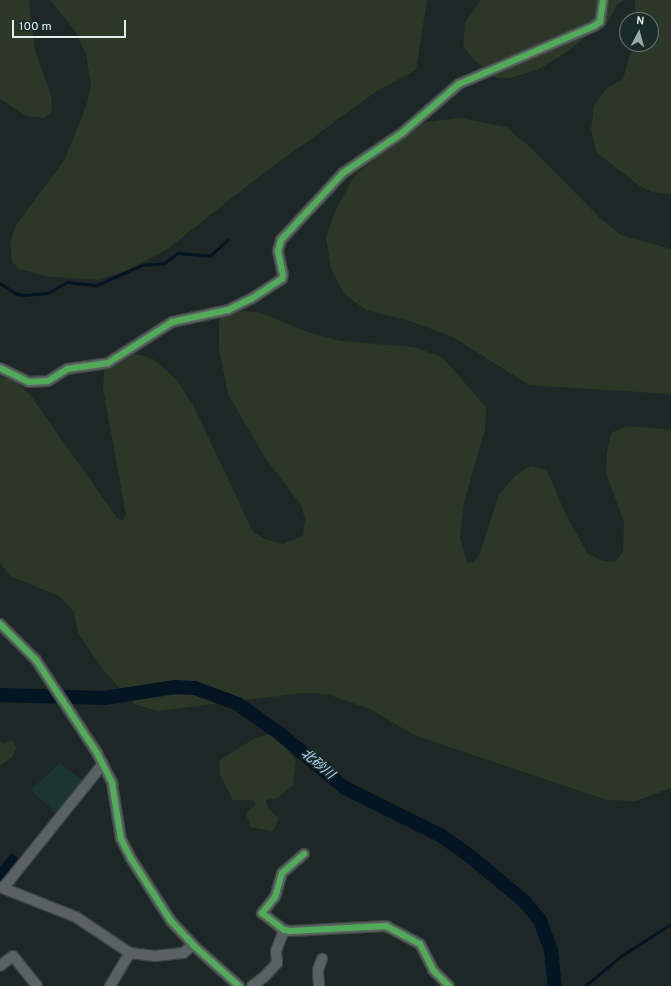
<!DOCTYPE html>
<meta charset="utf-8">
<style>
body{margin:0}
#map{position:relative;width:671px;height:986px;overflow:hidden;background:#1d2826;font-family:Overpass,"Noto Sans JP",sans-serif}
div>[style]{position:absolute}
.built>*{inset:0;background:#1a3533}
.green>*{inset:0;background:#2c3727}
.water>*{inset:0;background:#031423}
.stream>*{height:2.5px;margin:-1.25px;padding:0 1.25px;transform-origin:1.25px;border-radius:1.25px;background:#031423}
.river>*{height:14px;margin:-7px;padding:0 7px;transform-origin:7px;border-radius:7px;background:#031423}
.roads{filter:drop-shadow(1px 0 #3c4443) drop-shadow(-1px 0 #3c4443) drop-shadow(0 1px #3c4443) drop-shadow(0 -1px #3c4443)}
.minor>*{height:10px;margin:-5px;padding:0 5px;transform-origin:5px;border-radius:5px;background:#5a6261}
.cycleway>*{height:6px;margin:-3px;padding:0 3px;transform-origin:3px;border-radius:3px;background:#51ab58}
span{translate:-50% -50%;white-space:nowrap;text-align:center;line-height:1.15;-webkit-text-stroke:3px #192c2a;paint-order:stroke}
.water-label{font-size:13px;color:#b7dcfd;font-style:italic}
.north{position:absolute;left:619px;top:12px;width:40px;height:40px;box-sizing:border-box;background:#192c2a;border:1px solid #697a78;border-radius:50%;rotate:6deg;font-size:11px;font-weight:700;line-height:16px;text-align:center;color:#e2eeec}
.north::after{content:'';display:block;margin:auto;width:14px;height:18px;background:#9da9a7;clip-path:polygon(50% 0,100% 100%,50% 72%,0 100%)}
.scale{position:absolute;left:12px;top:20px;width:114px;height:18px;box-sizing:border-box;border:2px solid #e2eeec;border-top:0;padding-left:5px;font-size:12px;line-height:14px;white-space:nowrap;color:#e2eeec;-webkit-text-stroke:3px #192c2a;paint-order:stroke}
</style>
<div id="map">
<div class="built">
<div style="clip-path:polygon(60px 763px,84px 782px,58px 815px,31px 790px)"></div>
</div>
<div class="green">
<div style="clip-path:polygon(0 0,29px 0,35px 51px,51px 95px,52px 112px,44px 118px,27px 116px,0 99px)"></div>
<div style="clip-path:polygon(50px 0,427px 0,416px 70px,377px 91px,265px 172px,166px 250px,129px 269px,98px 280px,45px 276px,20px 269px,12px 262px,10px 242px,17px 224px,65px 159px,87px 104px,91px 85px,86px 54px,76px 32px)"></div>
<div style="clip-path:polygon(481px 0,624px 0,617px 5px,606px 25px,592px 32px,564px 54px,537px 70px,510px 78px,497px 78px,474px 60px,463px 46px,465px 23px)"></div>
<div style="clip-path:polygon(635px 0,671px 0,671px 194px,652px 192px,640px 186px,597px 153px,591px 129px,594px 106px,607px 88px,623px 79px,633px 44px,651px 44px,651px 20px,636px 20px)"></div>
<div style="clip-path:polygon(460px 118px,506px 127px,531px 148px,600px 218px,621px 235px,671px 249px,671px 394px,529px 385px,453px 337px,410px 321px,366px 310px,345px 295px,331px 269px,326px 237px,335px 212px,354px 176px,397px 140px,427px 122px)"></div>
<div style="clip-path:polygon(234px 311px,259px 312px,310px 333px,341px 341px,413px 347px,442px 357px,486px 407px,485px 429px,464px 503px,460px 537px,467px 563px,474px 562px,479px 556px,499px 494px,516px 475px,530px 466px,547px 470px,565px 513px,588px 554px,600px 560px,615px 562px,623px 552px,624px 522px,606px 473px,607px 452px,611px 433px,627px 426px,671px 430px,671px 788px,636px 801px,607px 800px,414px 735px,370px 709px,327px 694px,303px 693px,157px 711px,134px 704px,105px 672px,78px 633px,74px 611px,59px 596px,10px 576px,0 563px,0 377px,14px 379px,31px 396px,117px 518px,123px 521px,126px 515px,103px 388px,105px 365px,111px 352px,132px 353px,153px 359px,176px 379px,193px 405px,253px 532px,267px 540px,283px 544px,303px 536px,305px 519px,301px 505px,264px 456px,228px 394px,219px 348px,219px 327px,220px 314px)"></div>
<div style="clip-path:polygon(272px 733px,296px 760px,293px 785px,278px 798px,266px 800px,268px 809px,279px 818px,273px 831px,251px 827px,246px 814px,256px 804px,253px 800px,233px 800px,220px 775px,219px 761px,252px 740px)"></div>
<div style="clip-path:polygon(0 740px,3px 744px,11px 740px,17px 748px,12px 757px,0 766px)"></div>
</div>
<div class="water">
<div style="clip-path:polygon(12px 853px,20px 860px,3px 882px,0 880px,0 867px)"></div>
</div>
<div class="stream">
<div style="left:0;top:283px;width:20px;rotate:33deg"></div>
<div style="left:17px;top:294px;width:8px;rotate:7deg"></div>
<div style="left:25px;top:295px;width:23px;rotate:-5deg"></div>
<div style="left:48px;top:293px;width:22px;rotate:-30deg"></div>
<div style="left:67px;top:282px;width:30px;rotate:6deg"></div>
<div style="left:97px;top:285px;width:49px;rotate:-24deg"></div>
<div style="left:142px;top:265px;width:22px;rotate:-5deg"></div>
<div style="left:164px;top:263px;width:17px;rotate:-36deg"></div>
<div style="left:178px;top:253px;width:32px;rotate:5deg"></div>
<div style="left:210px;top:256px;width:23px;rotate:-43deg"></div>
<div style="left:585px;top:986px;width:47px;rotate:-39.8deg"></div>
<div style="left:621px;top:956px;width:59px;rotate:-32.6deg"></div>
</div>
<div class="river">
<div style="left:0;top:695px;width:104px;rotate:1.7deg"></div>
<div style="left:104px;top:698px;width:72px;rotate:-8.8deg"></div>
<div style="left:175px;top:687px;width:20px;rotate:3deg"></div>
<div style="left:195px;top:688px;width:46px;rotate:20.4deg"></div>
<div style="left:238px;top:704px;width:50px;rotate:35.3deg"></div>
<div style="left:279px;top:733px;width:86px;rotate:39.8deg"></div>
<div style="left:345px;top:788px;width:106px;rotate:26.3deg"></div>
<div style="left:440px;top:835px;width:37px;rotate:35deg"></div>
<div style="left:470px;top:856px;width:70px;rotate:39.8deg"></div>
<div style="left:524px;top:901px;width:25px;rotate:50deg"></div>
<div style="left:540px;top:920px;width:18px;rotate:71deg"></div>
<div style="left:546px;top:937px;width:14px;rotate:69deg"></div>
<div style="left:551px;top:950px;width:36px;rotate:84deg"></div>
</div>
<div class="roads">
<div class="minor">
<div style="left:0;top:368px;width:32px;rotate:26deg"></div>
<div style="left:29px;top:382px;width:19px;rotate:-3deg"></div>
<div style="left:48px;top:381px;width:22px;rotate:-32deg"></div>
<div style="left:67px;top:369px;width:41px;rotate:-8.3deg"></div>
<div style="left:108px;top:363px;width:76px;rotate:-32.6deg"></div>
<div style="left:172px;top:322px;width:57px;rotate:-12.1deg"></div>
<div style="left:228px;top:310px;width:25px;rotate:-26deg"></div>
<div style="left:251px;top:299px;width:37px;rotate:-33deg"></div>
<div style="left:282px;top:279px;width:4px;rotate:-76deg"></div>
<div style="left:283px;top:275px;width:25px;rotate:-102deg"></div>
<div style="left:278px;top:251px;width:11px;rotate:-75deg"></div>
<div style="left:281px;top:240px;width:91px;rotate:-47.2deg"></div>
<div style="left:343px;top:173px;width:71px;rotate:-34.1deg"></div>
<div style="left:402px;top:133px;width:75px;rotate:-40.7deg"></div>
<div style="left:459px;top:84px;width:147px;rotate:-23.2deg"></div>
<div style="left:594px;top:26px;width:7px;rotate:-34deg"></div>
<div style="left:600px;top:22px;width:22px;rotate:-82deg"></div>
<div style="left:0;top:624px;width:51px;rotate:45deg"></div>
<div style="left:36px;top:660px;width:111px;rotate:56.7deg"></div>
<div style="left:97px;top:753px;width:34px;rotate:63deg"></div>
<div style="left:112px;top:783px;width:57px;rotate:80.9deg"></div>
<div style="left:121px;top:839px;width:20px;rotate:63deg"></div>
<div style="left:130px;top:857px;width:76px;rotate:57.4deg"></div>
<div style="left:171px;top:921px;width:33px;rotate:47deg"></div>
<div style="left:193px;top:945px;width:62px;rotate:41.7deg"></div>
<div style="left:304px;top:854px;width:29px;rotate:139deg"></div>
<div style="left:282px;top:873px;width:25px;rotate:106deg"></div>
<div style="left:275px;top:897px;width:21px;rotate:129deg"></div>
<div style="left:262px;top:913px;width:28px;rotate:38deg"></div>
<div style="left:284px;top:930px;width:6px;rotate:9deg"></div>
<div style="left:290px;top:931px;width:96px;rotate:-3deg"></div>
<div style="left:386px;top:926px;width:38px;rotate:28deg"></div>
<div style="left:420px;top:944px;width:29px;rotate:63deg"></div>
<div style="left:433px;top:970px;width:23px;rotate:45deg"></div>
<div style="left:0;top:887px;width:82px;rotate:21.5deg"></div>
<div style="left:76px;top:917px;width:65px;rotate:33.7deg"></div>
<div style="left:130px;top:953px;width:25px;rotate:7deg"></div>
<div style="left:155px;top:956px;width:28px;rotate:-6deg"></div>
<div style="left:183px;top:953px;width:13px;rotate:-39deg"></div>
<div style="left:4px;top:887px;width:158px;rotate:-51.2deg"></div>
<div style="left:0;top:966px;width:16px;rotate:-38deg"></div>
<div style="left:13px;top:956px;width:38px;rotate:51deg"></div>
<div style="left:110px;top:986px;width:39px;rotate:-59deg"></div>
<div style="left:252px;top:986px;width:15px;rotate:-37deg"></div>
<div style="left:264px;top:977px;width:19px;rotate:-47deg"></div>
<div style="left:277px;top:963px;width:12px;rotate:-95deg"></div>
<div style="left:276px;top:951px;width:22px;rotate:-69deg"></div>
<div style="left:319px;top:986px;width:16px;rotate:-94deg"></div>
<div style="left:318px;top:970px;width:12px;rotate:-70deg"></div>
</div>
</div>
<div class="cycleway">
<div style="left:0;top:368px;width:32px;rotate:26deg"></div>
<div style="left:29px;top:382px;width:19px;rotate:-3deg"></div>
<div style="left:48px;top:381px;width:22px;rotate:-32deg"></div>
<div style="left:67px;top:369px;width:41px;rotate:-8.3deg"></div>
<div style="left:108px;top:363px;width:76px;rotate:-32.6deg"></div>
<div style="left:172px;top:322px;width:57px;rotate:-12.1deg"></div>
<div style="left:228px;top:310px;width:25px;rotate:-26deg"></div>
<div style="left:251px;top:299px;width:37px;rotate:-33deg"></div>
<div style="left:282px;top:279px;width:4px;rotate:-76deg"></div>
<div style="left:283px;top:275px;width:25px;rotate:-102deg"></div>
<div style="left:278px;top:251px;width:11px;rotate:-75deg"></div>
<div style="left:281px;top:240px;width:91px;rotate:-47.2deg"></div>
<div style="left:343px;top:173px;width:71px;rotate:-34.1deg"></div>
<div style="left:402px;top:133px;width:75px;rotate:-40.7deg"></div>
<div style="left:459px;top:84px;width:147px;rotate:-23.2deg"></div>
<div style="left:594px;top:26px;width:7px;rotate:-34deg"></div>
<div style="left:600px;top:22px;width:22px;rotate:-82deg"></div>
<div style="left:0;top:624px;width:51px;rotate:45deg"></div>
<div style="left:36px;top:660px;width:111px;rotate:56.7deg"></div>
<div style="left:97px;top:753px;width:34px;rotate:63deg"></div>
<div style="left:112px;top:783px;width:57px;rotate:80.9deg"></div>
<div style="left:121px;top:839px;width:20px;rotate:63deg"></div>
<div style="left:130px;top:857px;width:76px;rotate:57.4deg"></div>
<div style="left:171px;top:921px;width:33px;rotate:47deg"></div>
<div style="left:193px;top:945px;width:62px;rotate:41.7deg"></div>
<div style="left:304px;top:854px;width:29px;rotate:139deg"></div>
<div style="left:282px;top:873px;width:25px;rotate:106deg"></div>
<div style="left:275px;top:897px;width:21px;rotate:129deg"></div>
<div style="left:262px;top:913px;width:28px;rotate:38deg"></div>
<div style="left:284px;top:930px;width:6px;rotate:9deg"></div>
<div style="left:290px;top:931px;width:96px;rotate:-3deg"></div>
<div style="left:386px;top:926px;width:38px;rotate:28deg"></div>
<div style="left:420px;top:944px;width:29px;rotate:63deg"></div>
<div style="left:433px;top:970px;width:23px;rotate:45deg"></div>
</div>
<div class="water-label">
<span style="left:317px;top:765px;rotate:40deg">北砂川</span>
</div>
<div class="north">N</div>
<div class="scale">100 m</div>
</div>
